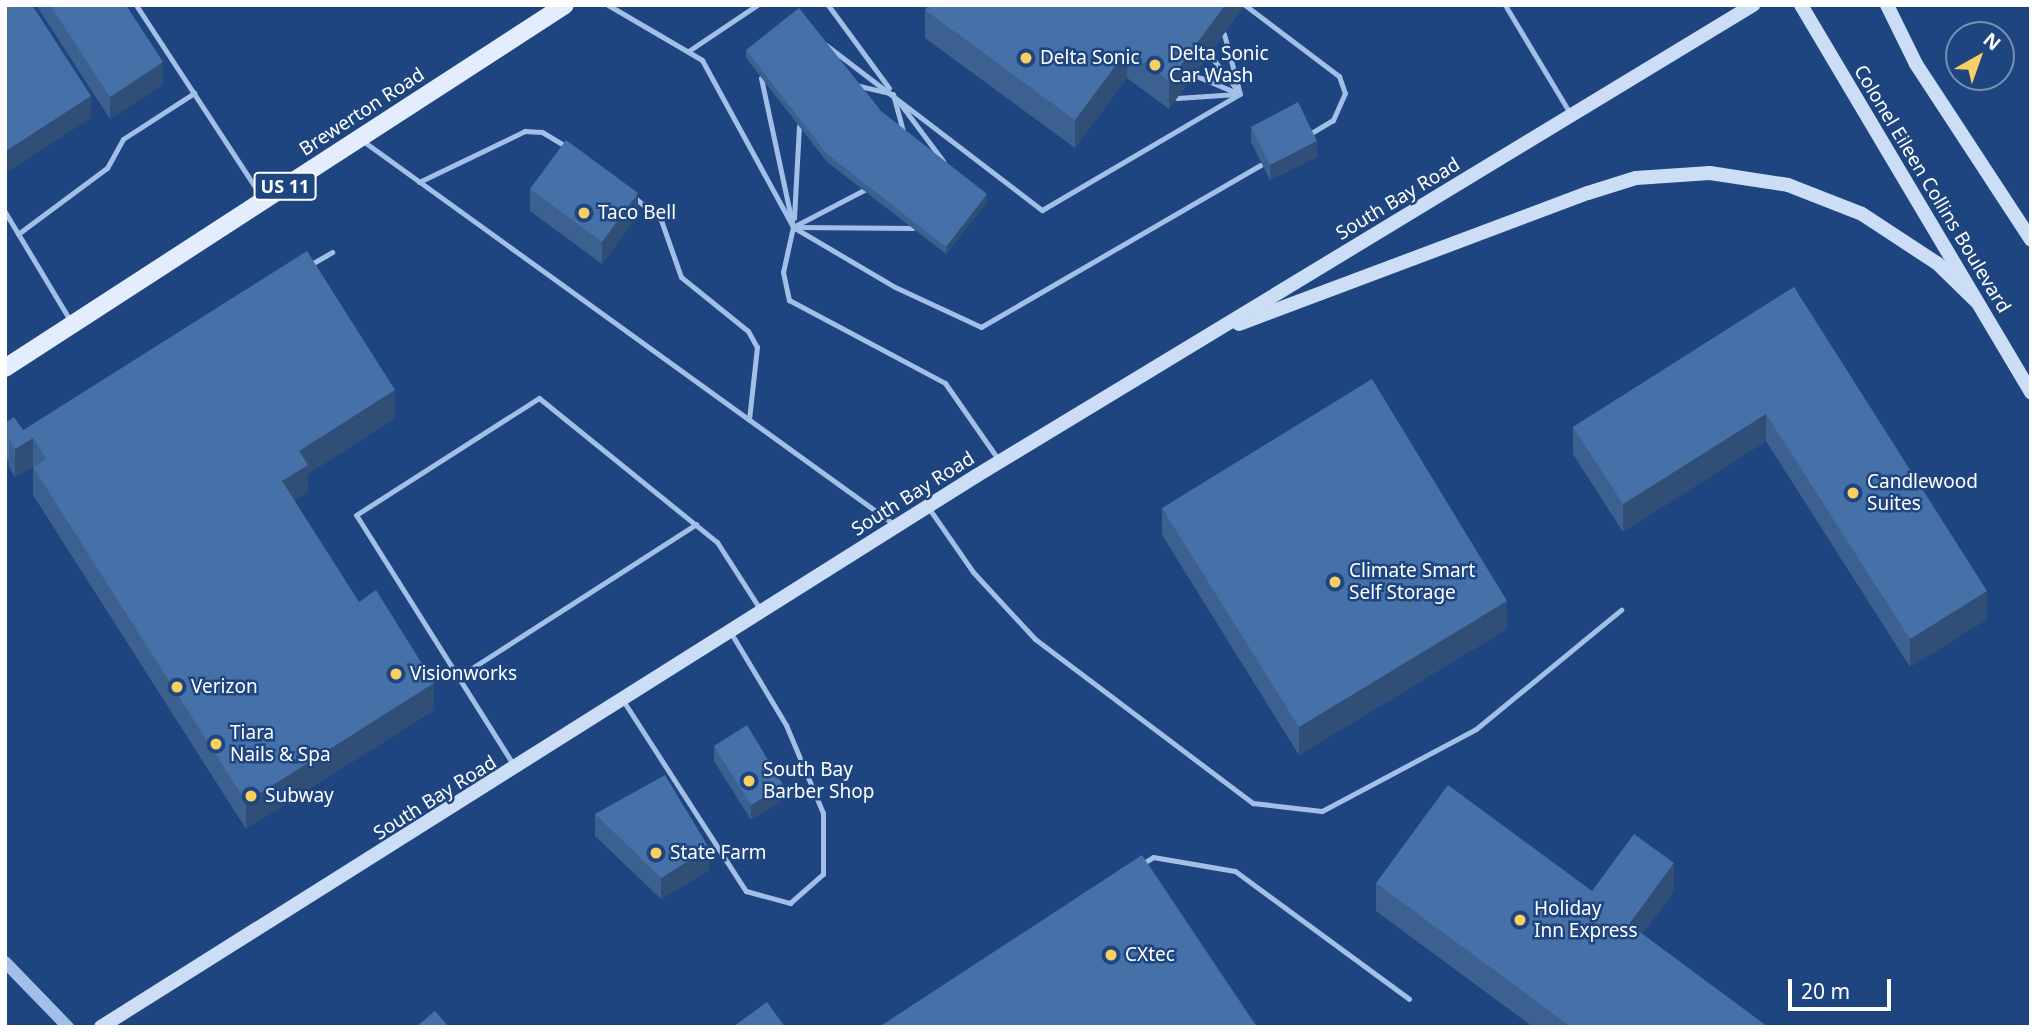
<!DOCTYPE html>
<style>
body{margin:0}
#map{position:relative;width:2036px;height:1032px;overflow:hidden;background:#1e457f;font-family:"Noto Sans",sans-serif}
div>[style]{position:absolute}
.service>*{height:5px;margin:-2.5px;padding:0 2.5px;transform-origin:2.5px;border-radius:2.5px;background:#a2bfe8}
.tertiary>*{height:12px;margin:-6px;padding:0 6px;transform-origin:6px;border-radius:6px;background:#a2bfe8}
.secondary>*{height:14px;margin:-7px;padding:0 7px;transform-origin:7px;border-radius:7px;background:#ccddf6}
.primary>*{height:18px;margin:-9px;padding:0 9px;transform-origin:9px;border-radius:9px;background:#e4edfe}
.wall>*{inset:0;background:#3c6090}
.shaded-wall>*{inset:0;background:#314e76}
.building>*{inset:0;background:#4670a8}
.dots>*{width:19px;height:19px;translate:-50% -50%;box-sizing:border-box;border:4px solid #1e457f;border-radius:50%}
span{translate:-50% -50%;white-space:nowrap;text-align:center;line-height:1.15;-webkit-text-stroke:5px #1e457f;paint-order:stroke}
.shield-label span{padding:2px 5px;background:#1e457f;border:2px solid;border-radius:5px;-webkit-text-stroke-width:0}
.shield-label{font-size:18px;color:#fff;font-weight:700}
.poi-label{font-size:19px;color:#fff}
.left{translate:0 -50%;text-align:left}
.street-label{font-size:19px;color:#fff}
.frame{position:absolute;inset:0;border:7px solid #fff;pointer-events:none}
.north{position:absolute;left:1945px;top:21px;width:70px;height:70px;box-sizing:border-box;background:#1e457f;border:2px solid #788fb2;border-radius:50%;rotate:40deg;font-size:19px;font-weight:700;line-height:28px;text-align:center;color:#fff}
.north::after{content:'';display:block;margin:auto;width:24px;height:32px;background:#f7d061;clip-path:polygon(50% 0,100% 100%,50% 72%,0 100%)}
.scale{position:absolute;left:1788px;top:979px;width:103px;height:32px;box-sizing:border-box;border:4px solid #fff;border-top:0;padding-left:9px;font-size:21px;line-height:24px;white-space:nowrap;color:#fff;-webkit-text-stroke:5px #1e457f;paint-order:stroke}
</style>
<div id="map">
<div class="service">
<div style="left:136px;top:5px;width:232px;rotate:56.8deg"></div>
<div style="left:608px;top:5px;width:109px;rotate:30.3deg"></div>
<div style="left:702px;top:60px;width:190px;rotate:61.4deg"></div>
<div style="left:793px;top:227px;width:118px;rotate:30.5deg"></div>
<div style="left:895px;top:287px;width:95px;rotate:24.9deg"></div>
<div style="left:981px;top:327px;width:323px;rotate:-30.1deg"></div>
<div style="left:828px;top:5px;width:103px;rotate:53.7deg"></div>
<div style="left:1245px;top:5px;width:118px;rotate:37.1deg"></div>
<div style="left:1339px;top:76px;width:18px;rotate:71deg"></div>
<div style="left:1345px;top:93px;width:30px;rotate:114deg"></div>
<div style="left:1333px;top:120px;width:29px;rotate:149deg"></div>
<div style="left:1505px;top:5px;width:126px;rotate:59deg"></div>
<div style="left:1224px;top:34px;width:62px;rotate:75.1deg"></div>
<div style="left:826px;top:45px;width:272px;rotate:37.4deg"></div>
<div style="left:1042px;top:210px;width:229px;rotate:-30.4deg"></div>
<div style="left:690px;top:50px;width:81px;rotate:-33.9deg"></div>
<div style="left:1209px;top:54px;width:47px;rotate:51.9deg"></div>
<div style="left:1194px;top:75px;width:47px;rotate:22.7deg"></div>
<div style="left:761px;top:78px;width:152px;rotate:77.9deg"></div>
<div style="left:793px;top:227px;width:46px;rotate:102.5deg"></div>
<div style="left:783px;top:272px;width:29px;rotate:78deg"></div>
<div style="left:789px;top:300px;width:177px;rotate:28deg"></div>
<div style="left:945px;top:383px;width:93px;rotate:55.1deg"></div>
<div style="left:855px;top:85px;width:36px;rotate:13deg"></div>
<div style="left:893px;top:94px;width:39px;rotate:75deg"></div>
<div style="left:1177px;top:98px;width:60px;rotate:-3.8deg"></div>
<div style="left:899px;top:102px;width:74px;rotate:53.3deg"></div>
<div style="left:363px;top:141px;width:656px;rotate:35.82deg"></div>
<div style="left:419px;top:182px;width:118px;rotate:-25.7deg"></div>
<div style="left:525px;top:131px;width:17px;rotate:3deg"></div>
<div style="left:542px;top:132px;width:31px;rotate:31deg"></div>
<div style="left:635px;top:198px;width:34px;rotate:40deg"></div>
<div style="left:661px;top:220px;width:60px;rotate:70.7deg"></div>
<div style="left:681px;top:277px;width:86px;rotate:38.9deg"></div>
<div style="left:748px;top:331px;width:18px;rotate:61deg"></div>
<div style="left:757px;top:347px;width:73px;rotate:96.3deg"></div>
<div style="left:5px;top:212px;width:126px;rotate:59deg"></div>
<div style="left:794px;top:218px;width:92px;rotate:-86.9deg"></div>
<div style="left:793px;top:227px;width:80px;rotate:-27.5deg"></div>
<div style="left:796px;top:227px;width:117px;rotate:0.5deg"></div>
<div style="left:18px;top:234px;width:111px;rotate:-36.6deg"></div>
<div style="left:107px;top:168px;width:33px;rotate:-61deg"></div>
<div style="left:123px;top:139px;width:85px;rotate:-32.9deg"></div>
<div style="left:308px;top:266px;width:28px;rotate:-30deg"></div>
<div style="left:928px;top:507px;width:79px;rotate:55.3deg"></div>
<div style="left:973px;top:572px;width:91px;rotate:47.2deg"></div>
<div style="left:1035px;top:639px;width:273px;rotate:37deg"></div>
<div style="left:1253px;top:803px;width:69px;rotate:6.6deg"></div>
<div style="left:1322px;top:811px;width:174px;rotate:-28deg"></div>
<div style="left:1476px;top:729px;width:188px;rotate:-39.4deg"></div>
<div style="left:458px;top:677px;width:283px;rotate:-32.7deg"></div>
<div style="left:624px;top:702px;width:225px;rotate:57.2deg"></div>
<div style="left:746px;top:891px;width:46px;rotate:15.3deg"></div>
<div style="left:790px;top:903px;width:44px;rotate:-41.3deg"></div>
<div style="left:823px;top:874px;width:61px;rotate:-90deg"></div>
<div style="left:823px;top:813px;width:95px;rotate:-112.8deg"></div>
<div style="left:786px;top:725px;width:107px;rotate:-120.9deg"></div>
<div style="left:513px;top:764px;width:294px;rotate:-122.2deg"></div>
<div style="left:356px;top:515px;width:217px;rotate:-32.6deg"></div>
<div style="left:539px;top:398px;width:229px;rotate:39deg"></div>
<div style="left:717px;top:542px;width:80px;rotate:57.3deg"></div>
<div style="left:1142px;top:864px;width:13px;rotate:-32deg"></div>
<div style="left:1153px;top:857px;width:83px;rotate:9.7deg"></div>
<div style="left:1235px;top:871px;width:216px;rotate:36.3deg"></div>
</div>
<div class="tertiary">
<div style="left:5px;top:962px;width:91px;rotate:45.9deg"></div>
</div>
<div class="secondary">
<div style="left:1801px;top:5px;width:451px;rotate:59.3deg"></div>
<div style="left:1887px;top:5px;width:66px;rotate:63.8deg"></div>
<div style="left:1916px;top:64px;width:210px;rotate:56.8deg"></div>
<div style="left:1239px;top:324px;width:373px;rotate:-20.6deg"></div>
<div style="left:1588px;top:193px;width:50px;rotate:-17.4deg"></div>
<div style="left:1636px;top:178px;width:74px;rotate:-3.9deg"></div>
<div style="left:1710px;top:173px;width:79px;rotate:8.7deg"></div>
<div style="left:1788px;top:185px;width:79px;rotate:21.4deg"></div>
<div style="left:1862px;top:214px;width:91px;rotate:33.3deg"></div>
<div style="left:1938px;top:264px;width:54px;rotate:44.3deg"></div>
<div style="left:101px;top:1027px;width:1034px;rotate:-32.2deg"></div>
<div style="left:976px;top:476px;width:909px;rotate:-31.22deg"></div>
</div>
<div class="primary">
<div style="left:5px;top:368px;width:667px;rotate:-32.95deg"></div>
</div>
<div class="wall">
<div style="clip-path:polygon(36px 5px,126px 5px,163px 84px,110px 119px)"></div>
<div style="clip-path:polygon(1245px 5px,1169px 109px,1127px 78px,1075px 148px,925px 38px,925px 10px)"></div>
<div style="clip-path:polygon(746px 50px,987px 202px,946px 254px,827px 162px,746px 58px)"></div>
<div style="clip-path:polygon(1251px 127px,1317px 157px,1270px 180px,1251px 142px)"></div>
<div style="clip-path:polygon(530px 189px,638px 215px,602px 264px,530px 211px)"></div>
<div style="clip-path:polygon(1794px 287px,1987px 619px,1910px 667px,1766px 441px,1623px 532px,1573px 454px,1573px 427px)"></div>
<div style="clip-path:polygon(395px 418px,308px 474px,308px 492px,294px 501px,359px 602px,434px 710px,246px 829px,33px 495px,33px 466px,15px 477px,9px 467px,5px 469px,5px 423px,23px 430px)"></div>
<div style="clip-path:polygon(1162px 508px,1507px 629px,1299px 755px,1162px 535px)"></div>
<div style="clip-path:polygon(714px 746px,783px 800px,751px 820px,714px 761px)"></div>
<div style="clip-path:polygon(595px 814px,709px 870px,661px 899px,595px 836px)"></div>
<div style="clip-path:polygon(1376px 883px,1592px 891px,1674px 891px,1642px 934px,1768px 1027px,1533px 1027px,1376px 911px)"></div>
</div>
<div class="shaded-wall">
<div style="clip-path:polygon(1225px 5px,1245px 5px,1169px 109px,1169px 81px)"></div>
<div style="clip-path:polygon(1127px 50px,1127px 78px,1075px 148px,1075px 120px)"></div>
<div style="clip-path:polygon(163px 62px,163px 84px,110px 119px,110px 97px)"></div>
<div style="clip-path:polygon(91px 96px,91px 118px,6px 173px,6px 151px)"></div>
<div style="clip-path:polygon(1317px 141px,1317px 157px,1270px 180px,1270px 165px)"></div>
<div style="clip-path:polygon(638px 193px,638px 215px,602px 264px,602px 242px)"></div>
<div style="clip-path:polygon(987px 194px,987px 202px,946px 254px,946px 247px)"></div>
<div style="clip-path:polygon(395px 390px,395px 418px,308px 474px,308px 492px,282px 509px,282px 481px,299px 451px)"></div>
<div style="clip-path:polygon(1766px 414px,1766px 441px,1623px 532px,1623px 504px)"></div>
<div style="clip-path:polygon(33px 438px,33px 466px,15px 477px,15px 449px)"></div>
<div style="clip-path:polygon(9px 459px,9px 467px,5px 469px,5px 462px)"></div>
<div style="clip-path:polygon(1987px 591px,1987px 619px,1910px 667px,1910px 639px)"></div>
<div style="clip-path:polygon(1507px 601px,1507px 629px,1299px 755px,1299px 727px)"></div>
<div style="clip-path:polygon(434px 683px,434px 710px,246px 829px,246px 802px)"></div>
<div style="clip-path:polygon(783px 785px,783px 800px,751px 820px,751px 805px)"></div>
<div style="clip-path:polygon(709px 848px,709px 870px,661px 899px,661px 878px)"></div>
<div style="clip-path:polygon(1674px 863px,1674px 891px,1629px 952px,1629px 924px)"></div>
</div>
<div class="building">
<div style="clip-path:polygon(5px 5px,32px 5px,91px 96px,6px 151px)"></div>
<div style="clip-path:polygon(50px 5px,126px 5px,163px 62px,110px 97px)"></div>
<div style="clip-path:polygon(929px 5px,1225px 5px,1169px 81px,1127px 50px,1075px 120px,925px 10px)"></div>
<div style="clip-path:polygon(799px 8px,881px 111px,987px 194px,946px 247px,827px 154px,746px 50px)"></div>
<div style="clip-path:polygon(1298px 102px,1317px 141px,1270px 165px,1251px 127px)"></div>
<div style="clip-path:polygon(566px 140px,638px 193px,602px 242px,530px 189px)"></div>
<div style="clip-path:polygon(307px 251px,395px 390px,299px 451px,308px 465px,282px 481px,359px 602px,376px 590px,434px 683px,246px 802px,33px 467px,46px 459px,33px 438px,15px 449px,9px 439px)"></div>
<div style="clip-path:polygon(1794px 287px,1987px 591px,1910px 639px,1766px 414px,1623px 504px,1573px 427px)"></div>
<div style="clip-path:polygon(1372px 379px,1507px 601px,1299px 727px,1162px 508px)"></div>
<div style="clip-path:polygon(14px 417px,23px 430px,9px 439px,9px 459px,5px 462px,5px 423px)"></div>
<div style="clip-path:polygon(747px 725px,783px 785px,751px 805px,714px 746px)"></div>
<div style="clip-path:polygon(665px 775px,709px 848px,661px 878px,595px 814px)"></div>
<div style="clip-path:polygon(1448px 785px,1592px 891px,1634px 834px,1674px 863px,1629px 924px,1768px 1027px,1571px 1027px,1376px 883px)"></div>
<div style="clip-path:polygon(1142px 855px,1257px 1027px,879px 1027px)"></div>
<div style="clip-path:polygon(767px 1002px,785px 1027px,735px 1027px,734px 1026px)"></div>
<div style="clip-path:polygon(435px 1011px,449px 1027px,416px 1027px)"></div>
</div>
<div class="dots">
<div style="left:1026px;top:58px;background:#f7d061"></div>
<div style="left:1155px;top:65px;background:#f7d061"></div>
<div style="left:584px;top:213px;background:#f7d061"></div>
<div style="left:1853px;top:493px;background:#f7d061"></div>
<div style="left:1335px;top:582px;background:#f7d061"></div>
<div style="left:396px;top:674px;background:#f7d061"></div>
<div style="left:177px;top:687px;background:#f7d061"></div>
<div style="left:216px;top:744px;background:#f7d061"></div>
<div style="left:749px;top:781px;background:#f7d061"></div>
<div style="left:251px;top:796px;background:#f7d061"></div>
<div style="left:656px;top:853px;background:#f7d061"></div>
<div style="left:1520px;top:920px;background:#f7d061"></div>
<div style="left:1111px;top:955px;background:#f7d061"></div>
</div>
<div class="shield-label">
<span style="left:285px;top:186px">US 11</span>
</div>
<div class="poi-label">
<span class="left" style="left:1169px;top:65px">Delta Sonic<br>Car Wash</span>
<span class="left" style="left:1040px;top:58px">Delta Sonic</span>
<span class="left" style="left:598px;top:213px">Taco Bell</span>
<span class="left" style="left:1867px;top:493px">Candlewood<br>Suites</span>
<span class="left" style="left:1349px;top:582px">Climate Smart<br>Self Storage</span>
<span class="left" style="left:410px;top:674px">Visionworks</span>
<span class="left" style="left:191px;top:687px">Verizon</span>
<span class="left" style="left:230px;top:744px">Tiara<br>Nails &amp; Spa</span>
<span class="left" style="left:763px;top:781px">South Bay<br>Barber Shop</span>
<span class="left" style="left:265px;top:796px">Subway</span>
<span class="left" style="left:670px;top:853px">State Farm</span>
<span class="left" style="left:1534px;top:920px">Holiday<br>Inn Express</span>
<span class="left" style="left:1125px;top:955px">CXtec</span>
</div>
<div class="street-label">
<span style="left:362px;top:112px;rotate:-33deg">Brewerton Road</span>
<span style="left:1932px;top:189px;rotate:59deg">Colonel Eileen Collins Boulevard</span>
<span style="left:1398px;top:199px;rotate:-31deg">South Bay Road</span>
<span style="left:913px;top:494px;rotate:-32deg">South Bay Road</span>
<span style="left:435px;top:798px;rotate:-32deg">South Bay Road</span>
</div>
<div class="frame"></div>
<div class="north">N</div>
<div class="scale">20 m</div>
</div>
